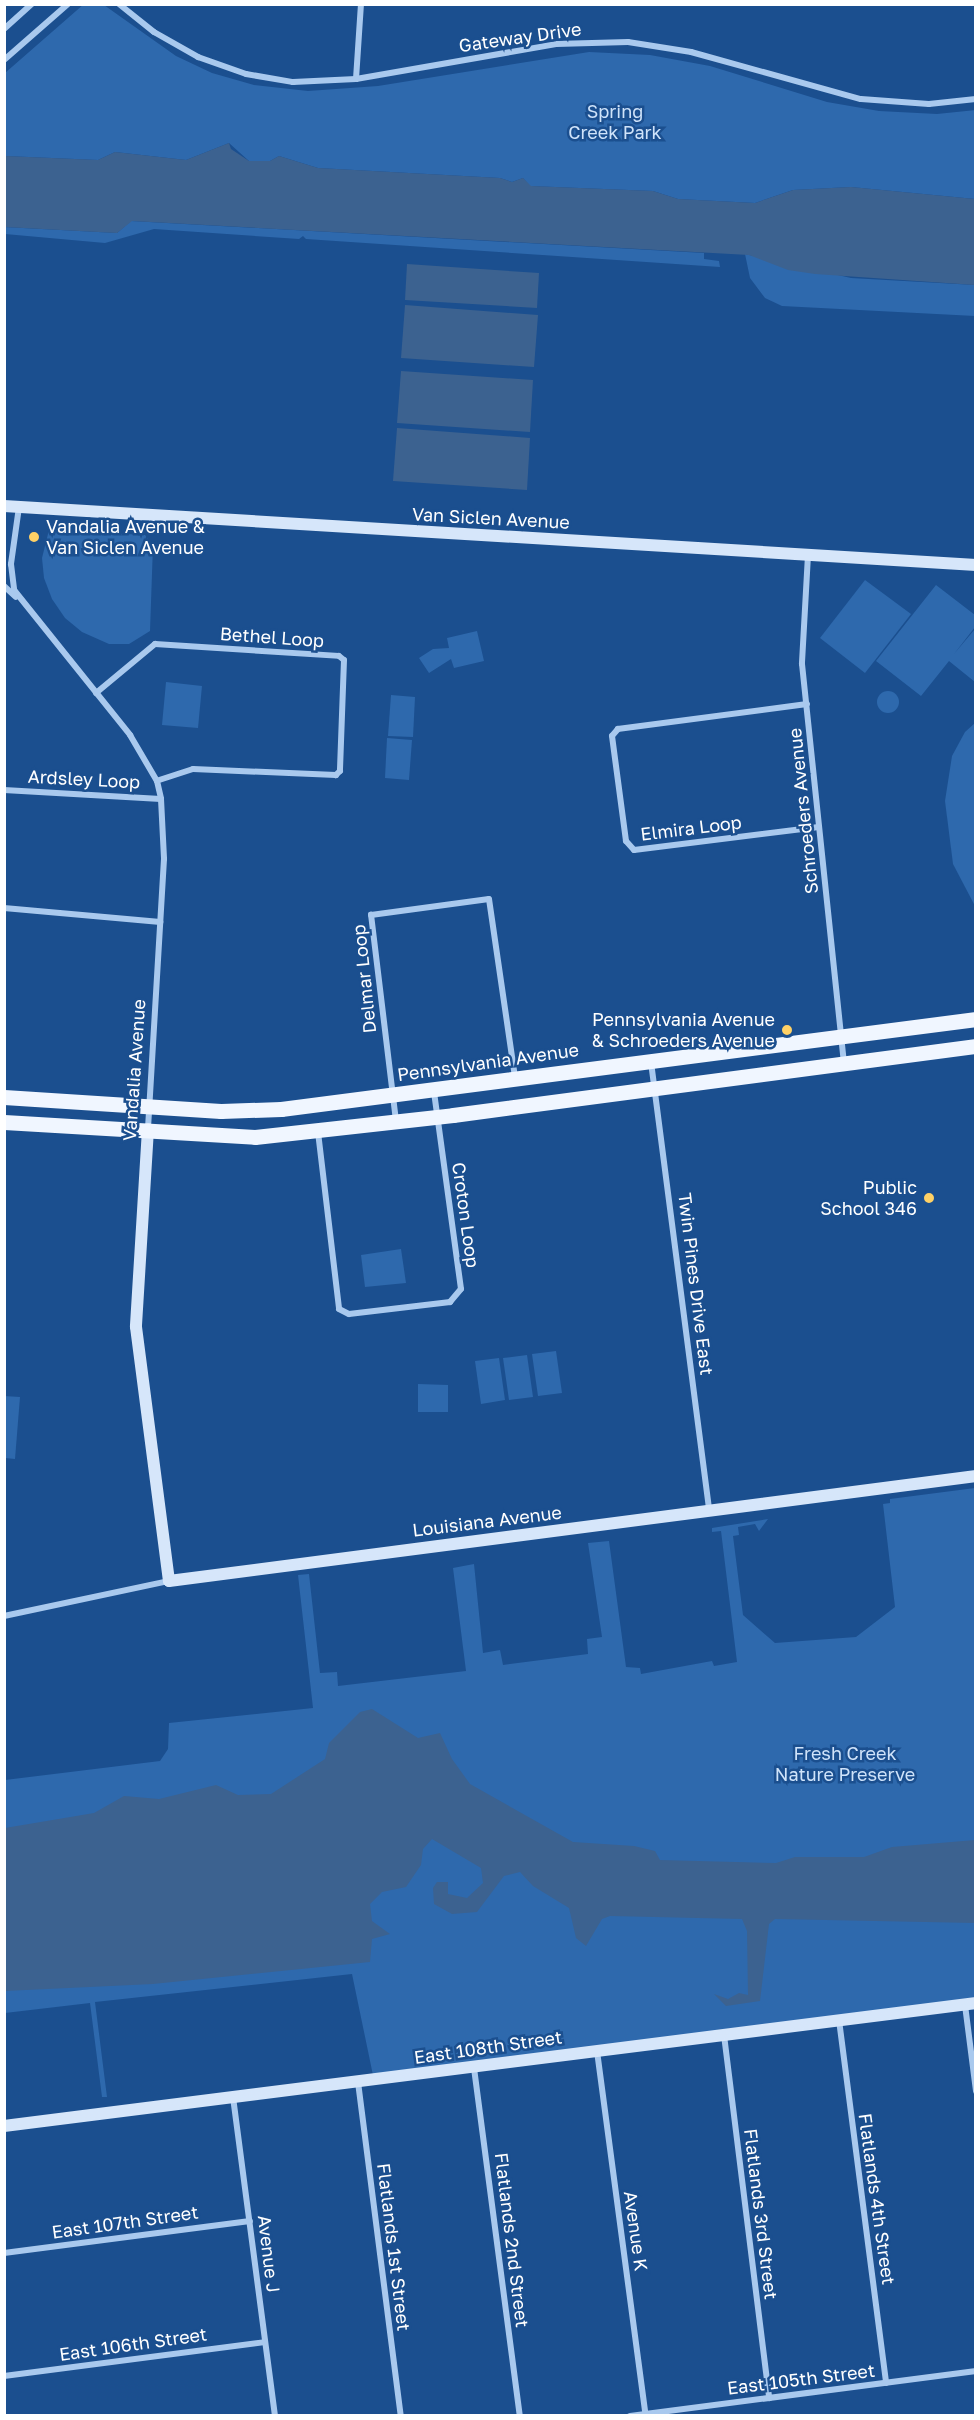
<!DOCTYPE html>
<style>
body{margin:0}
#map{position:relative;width:980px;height:2420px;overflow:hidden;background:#1b4f8f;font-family:"Golos Text",sans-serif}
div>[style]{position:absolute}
.green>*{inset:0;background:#2e69ad}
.round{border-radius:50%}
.water>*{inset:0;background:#3c6290}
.street>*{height:6px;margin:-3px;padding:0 3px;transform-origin:3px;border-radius:3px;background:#a9c9ee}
.secondary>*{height:12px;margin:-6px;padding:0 6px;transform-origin:6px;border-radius:6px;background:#d6e6fa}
.primary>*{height:15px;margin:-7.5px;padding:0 7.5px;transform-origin:7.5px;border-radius:7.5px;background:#f0f6ff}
.dots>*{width:16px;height:16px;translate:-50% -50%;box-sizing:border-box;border:3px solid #1b4f8f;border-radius:50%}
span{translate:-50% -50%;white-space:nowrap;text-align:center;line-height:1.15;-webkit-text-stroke:5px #1b4f8f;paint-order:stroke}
.street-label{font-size:18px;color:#fff}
.park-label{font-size:18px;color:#cfe3fa}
.poi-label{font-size:18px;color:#fff}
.left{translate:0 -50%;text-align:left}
.right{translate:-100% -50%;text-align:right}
.frame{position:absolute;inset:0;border:6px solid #fff;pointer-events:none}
</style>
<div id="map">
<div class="green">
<div style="clip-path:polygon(84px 4px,104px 5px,176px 56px,212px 73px,254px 85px,308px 91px,378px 86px,589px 52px,650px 55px,710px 66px,827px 102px,879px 111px,937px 114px,976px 110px,975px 199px,851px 187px,793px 190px,755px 203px,678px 199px,653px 191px,530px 186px,523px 178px,512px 182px,500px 178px,318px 168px,279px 156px,270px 161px,249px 161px,229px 143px,186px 160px,115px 152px,98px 160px,5px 156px,5px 73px)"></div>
<div style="clip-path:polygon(131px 221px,704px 253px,704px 259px,719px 261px,720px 267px,306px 239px,303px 236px,299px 239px,154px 229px,105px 243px,5px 234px,4px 227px,117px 233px)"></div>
<div style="clip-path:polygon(745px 254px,851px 278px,975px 285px,975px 316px,782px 306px,765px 298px,750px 278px)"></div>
<div style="clip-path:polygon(49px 530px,145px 535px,153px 545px,150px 631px,129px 644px,109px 644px,82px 632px,65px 618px,52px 599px,44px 578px,42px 558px)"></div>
<div style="clip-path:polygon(865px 580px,911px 614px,865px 673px,820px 638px)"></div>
<div style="clip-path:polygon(936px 585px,975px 615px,975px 627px,954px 654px,975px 629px,975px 682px,949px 661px,921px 696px,876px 661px)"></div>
<div style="clip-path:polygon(477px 631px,484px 661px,454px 668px,451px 659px,429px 673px,419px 658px,433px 649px,449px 648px,447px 638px)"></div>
<div style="clip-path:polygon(166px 682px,202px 686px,198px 728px,162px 725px)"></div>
<div class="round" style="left:877px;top:691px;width:22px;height:22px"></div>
<div style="clip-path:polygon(391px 695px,415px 697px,413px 737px,388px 736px)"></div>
<div style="clip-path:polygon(975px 723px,975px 906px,953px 864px,945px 801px,952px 756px,965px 732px)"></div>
<div style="clip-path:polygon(387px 738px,412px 740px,409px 780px,385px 778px)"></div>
<div style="clip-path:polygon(401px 1249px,406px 1283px,365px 1287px,361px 1255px)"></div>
<div style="clip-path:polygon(556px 1351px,562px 1393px,538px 1396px,532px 1354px)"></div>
<div style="clip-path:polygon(527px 1355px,533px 1397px,509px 1400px,503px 1358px)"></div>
<div style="clip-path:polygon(499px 1358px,505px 1400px,481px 1404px,475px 1361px)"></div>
<div style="clip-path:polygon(418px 1384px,448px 1385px,448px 1412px,418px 1412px)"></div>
<div style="clip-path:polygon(4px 1396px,20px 1397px,15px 1459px,5px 1458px)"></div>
<div style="clip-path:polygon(975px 1488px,975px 1850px,863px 1865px,656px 1866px,570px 1848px,320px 1771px,273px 1798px,5px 1834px,5px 1780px,160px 1761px,168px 1749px,169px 1723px,313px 1708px,298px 1575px,309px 1574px,320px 1673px,337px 1672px,338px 1686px,466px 1671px,453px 1568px,474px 1564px,483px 1653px,500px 1650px,503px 1665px,588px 1654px,587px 1639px,602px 1637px,588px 1543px,609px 1541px,626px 1667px,640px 1668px,641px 1674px,712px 1661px,714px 1666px,737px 1662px,721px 1531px,712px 1532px,712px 1528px,768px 1519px,759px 1531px,755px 1524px,738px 1527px,739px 1535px,733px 1536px,743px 1615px,775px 1643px,856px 1637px,895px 1607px,883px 1504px,890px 1503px,890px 1499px)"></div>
<div style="clip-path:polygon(426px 1835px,522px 1868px,602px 1903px,975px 1912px,975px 2001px,374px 2080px,352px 1974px,95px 2002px,107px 2097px,102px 2097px,90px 2003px,5px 2013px,4px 1978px,366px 1902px)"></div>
</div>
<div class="water">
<div style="clip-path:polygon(229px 143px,231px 149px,249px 161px,270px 161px,279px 156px,318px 168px,500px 178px,512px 182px,523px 178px,531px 186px,653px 191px,678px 199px,755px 203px,793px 190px,851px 187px,975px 199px,975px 285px,815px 274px,788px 270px,749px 255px,132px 221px,117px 233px,5px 227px,5px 156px,98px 160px,115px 152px,186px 160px)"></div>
<div style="clip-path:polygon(407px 264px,539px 273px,537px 308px,405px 300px)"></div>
<div style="clip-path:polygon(405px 305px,538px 315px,534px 367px,401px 358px)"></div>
<div style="clip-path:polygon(401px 371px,533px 380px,530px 432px,397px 423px)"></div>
<div style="clip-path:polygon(397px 428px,530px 438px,527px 490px,393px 481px)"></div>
<div style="clip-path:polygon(372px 1709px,418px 1738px,440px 1733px,452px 1759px,470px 1784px,573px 1842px,634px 1846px,655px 1851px,660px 1860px,776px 1863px,795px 1857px,864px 1857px,892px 1847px,975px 1840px,975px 1923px,775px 1919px,769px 1924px,760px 2001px,726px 2006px,714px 1994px,728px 1999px,739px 1993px,748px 1995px,747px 1931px,742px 1919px,610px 1916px,602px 1919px,586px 1946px,576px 1938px,569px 1908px,533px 1886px,520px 1872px,504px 1876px,477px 1912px,452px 1914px,434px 1904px,433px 1888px,437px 1882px,448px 1882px,448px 1894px,467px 1898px,483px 1883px,481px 1868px,432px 1839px,423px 1849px,421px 1865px,406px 1887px,382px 1892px,370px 1904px,372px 1921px,390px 1934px,372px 1939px,370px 1962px,153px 1984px,5px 1991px,5px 1828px,94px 1813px,124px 1796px,159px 1799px,216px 1785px,238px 1795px,271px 1794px,325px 1759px,329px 1743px,360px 1712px)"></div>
</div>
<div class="street">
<div style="left:119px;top:4px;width:45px;rotate:38.7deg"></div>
<div style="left:154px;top:32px;width:51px;rotate:29.6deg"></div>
<div style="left:198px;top:57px;width:51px;rotate:19.5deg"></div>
<div style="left:246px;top:74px;width:48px;rotate:9.7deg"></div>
<div style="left:293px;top:82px;width:63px;rotate:-2.7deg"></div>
<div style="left:356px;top:79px;width:203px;rotate:-9.9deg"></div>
<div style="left:556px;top:44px;width:72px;rotate:-1.6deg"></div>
<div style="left:628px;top:42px;width:64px;rotate:9deg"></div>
<div style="left:691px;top:52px;width:176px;rotate:15.5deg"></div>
<div style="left:861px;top:99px;width:68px;rotate:4.2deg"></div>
<div style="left:929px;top:104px;width:47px;rotate:-6.1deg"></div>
<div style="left:4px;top:29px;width:38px;rotate:-42deg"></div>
<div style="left:4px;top:60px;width:85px;rotate:-41.2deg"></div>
<div style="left:356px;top:79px;width:75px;rotate:-86.2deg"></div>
<div style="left:19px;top:507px;width:58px;rotate:98deg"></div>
<div style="left:11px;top:564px;width:26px;rotate:83deg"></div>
<div style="left:14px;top:590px;width:186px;rotate:51.3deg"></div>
<div style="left:130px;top:735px;width:53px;rotate:59.6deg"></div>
<div style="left:157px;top:781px;width:18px;rotate:77deg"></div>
<div style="left:161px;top:799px;width:60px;rotate:87.1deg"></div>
<div style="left:164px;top:859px;width:270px;rotate:93.4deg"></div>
<div style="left:808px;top:555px;width:109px;rotate:93.2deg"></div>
<div style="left:802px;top:664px;width:400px;rotate:84deg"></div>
<div style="left:4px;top:586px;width:16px;rotate:43deg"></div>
<div style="left:96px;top:693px;width:77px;rotate:-39.7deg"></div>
<div style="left:155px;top:644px;width:184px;rotate:3.7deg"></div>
<div style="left:339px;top:656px;width:6px;rotate:39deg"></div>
<div style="left:344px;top:660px;width:111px;rotate:92.1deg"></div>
<div style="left:340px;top:771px;width:6px;rotate:135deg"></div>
<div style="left:336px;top:775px;width:143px;rotate:-177.6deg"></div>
<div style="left:193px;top:769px;width:38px;rotate:162deg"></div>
<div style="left:807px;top:704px;width:191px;rotate:172.5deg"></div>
<div style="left:618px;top:729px;width:9px;rotate:131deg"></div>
<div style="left:612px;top:736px;width:106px;rotate:82.4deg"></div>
<div style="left:626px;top:841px;width:12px;rotate:48deg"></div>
<div style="left:634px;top:850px;width:186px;rotate:-7.1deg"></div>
<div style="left:4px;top:790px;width:157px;rotate:3.3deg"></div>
<div style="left:4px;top:908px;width:157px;rotate:5.1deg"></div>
<div style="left:651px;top:1062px;width:452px;rotate:82.6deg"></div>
<div style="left:396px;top:1121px;width:208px;rotate:-96.9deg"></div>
<div style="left:371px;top:915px;width:119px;rotate:-7.7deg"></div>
<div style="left:489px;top:899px;width:180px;rotate:81.7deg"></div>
<div style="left:318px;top:1132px;width:178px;rotate:83.2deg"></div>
<div style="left:339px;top:1309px;width:11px;rotate:27deg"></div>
<div style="left:349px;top:1314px;width:102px;rotate:-6.8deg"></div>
<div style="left:450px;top:1302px;width:17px;rotate:-50deg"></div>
<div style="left:461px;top:1289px;width:200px;rotate:-97.8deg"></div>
<div style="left:4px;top:1616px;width:169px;rotate:-12deg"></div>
<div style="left:965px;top:2005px;width:87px;rotate:82.7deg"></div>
<div style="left:839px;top:2020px;width:366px;rotate:82.6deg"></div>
<div style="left:724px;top:2035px;width:366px;rotate:82.9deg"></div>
<div style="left:597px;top:2051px;width:368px;rotate:82.4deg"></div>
<div style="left:474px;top:2068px;width:351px;rotate:82.5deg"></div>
<div style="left:358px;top:2082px;width:337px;rotate:82.7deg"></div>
<div style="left:233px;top:2097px;width:322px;rotate:82.5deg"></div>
<div style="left:4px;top:2253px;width:248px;rotate:-7.4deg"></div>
<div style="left:4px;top:2376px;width:263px;rotate:-7.4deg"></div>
<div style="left:630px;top:2416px;width:349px;rotate:-7.4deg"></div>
</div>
<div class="secondary">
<div style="left:4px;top:506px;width:974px;rotate:3.47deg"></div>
<div style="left:148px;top:1129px;width:198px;rotate:93.5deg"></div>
<div style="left:136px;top:1327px;width:256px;rotate:82.6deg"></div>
<div style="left:169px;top:1581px;width:814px;rotate:-7.41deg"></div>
<div style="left:4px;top:2126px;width:980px;rotate:-7.21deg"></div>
</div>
<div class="primary">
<div style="left:4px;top:1097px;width:217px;rotate:3.7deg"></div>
<div style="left:221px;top:1111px;width:60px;rotate:-1.9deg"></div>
<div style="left:281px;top:1109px;width:701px;rotate:-7.38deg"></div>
<div style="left:4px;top:1122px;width:251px;rotate:3.4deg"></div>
<div style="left:255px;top:1137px;width:199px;rotate:-6.3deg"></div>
<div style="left:453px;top:1115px;width:528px;rotate:-7.52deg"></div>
</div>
<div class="dots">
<div style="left:34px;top:537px;background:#ffd166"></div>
<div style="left:787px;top:1030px;background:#ffd166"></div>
<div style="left:929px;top:1198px;background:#ffd166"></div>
</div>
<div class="street-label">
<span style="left:520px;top:37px;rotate:-8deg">Gateway Drive</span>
<span style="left:491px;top:518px;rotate:3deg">Van Siclen Avenue</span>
<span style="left:272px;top:637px;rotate:4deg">Bethel Loop</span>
<span style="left:84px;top:779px;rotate:3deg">Ardsley Loop</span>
<span style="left:803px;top:811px;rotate:-96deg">Schroeders Avenue</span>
<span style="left:691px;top:828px;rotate:-7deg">Elmira Loop</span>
<span style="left:364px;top:979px;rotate:-96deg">Delmar Loop</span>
<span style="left:488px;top:1062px;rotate:-8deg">Pennsylvania Avenue</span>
<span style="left:134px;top:1070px;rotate:-86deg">Vandalia Avenue</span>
<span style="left:466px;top:1215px;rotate:82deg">Croton Loop</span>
<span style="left:696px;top:1284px;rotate:83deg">Twin Pines Drive East</span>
<span style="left:487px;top:1521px;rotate:-7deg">Louisiana Avenue</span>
<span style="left:488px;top:2047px;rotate:-8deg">East 108th Street</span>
<span style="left:877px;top:2199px;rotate:82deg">Flatlands 4th Street</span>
<span style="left:761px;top:2214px;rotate:83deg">Flatlands 3rd Street</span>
<span style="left:125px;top:2222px;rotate:-8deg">East 107th Street</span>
<span style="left:636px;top:2231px;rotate:82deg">Avenue K</span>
<span style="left:512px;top:2240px;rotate:83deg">Flatlands 2nd Street</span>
<span style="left:394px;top:2247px;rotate:83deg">Flatlands 1st Street</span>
<span style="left:269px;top:2254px;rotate:83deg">Avenue J</span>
<span style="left:133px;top:2344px;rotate:-8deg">East 106th Street</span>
<span style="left:801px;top:2379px;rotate:-7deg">East 105th Street</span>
</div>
<div class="park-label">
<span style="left:615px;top:122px">Spring<br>Creek Park</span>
<span style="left:845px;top:1764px">Fresh Creek<br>Nature Preserve</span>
</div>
<div class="poi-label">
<span class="left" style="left:46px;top:537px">Vandalia Avenue &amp;<br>Van Siclen Avenue</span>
<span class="right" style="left:775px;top:1030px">Pennsylvania Avenue<br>&amp; Schroeders Avenue</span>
<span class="right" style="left:917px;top:1198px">Public<br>School 346</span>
</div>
<div class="frame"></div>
</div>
